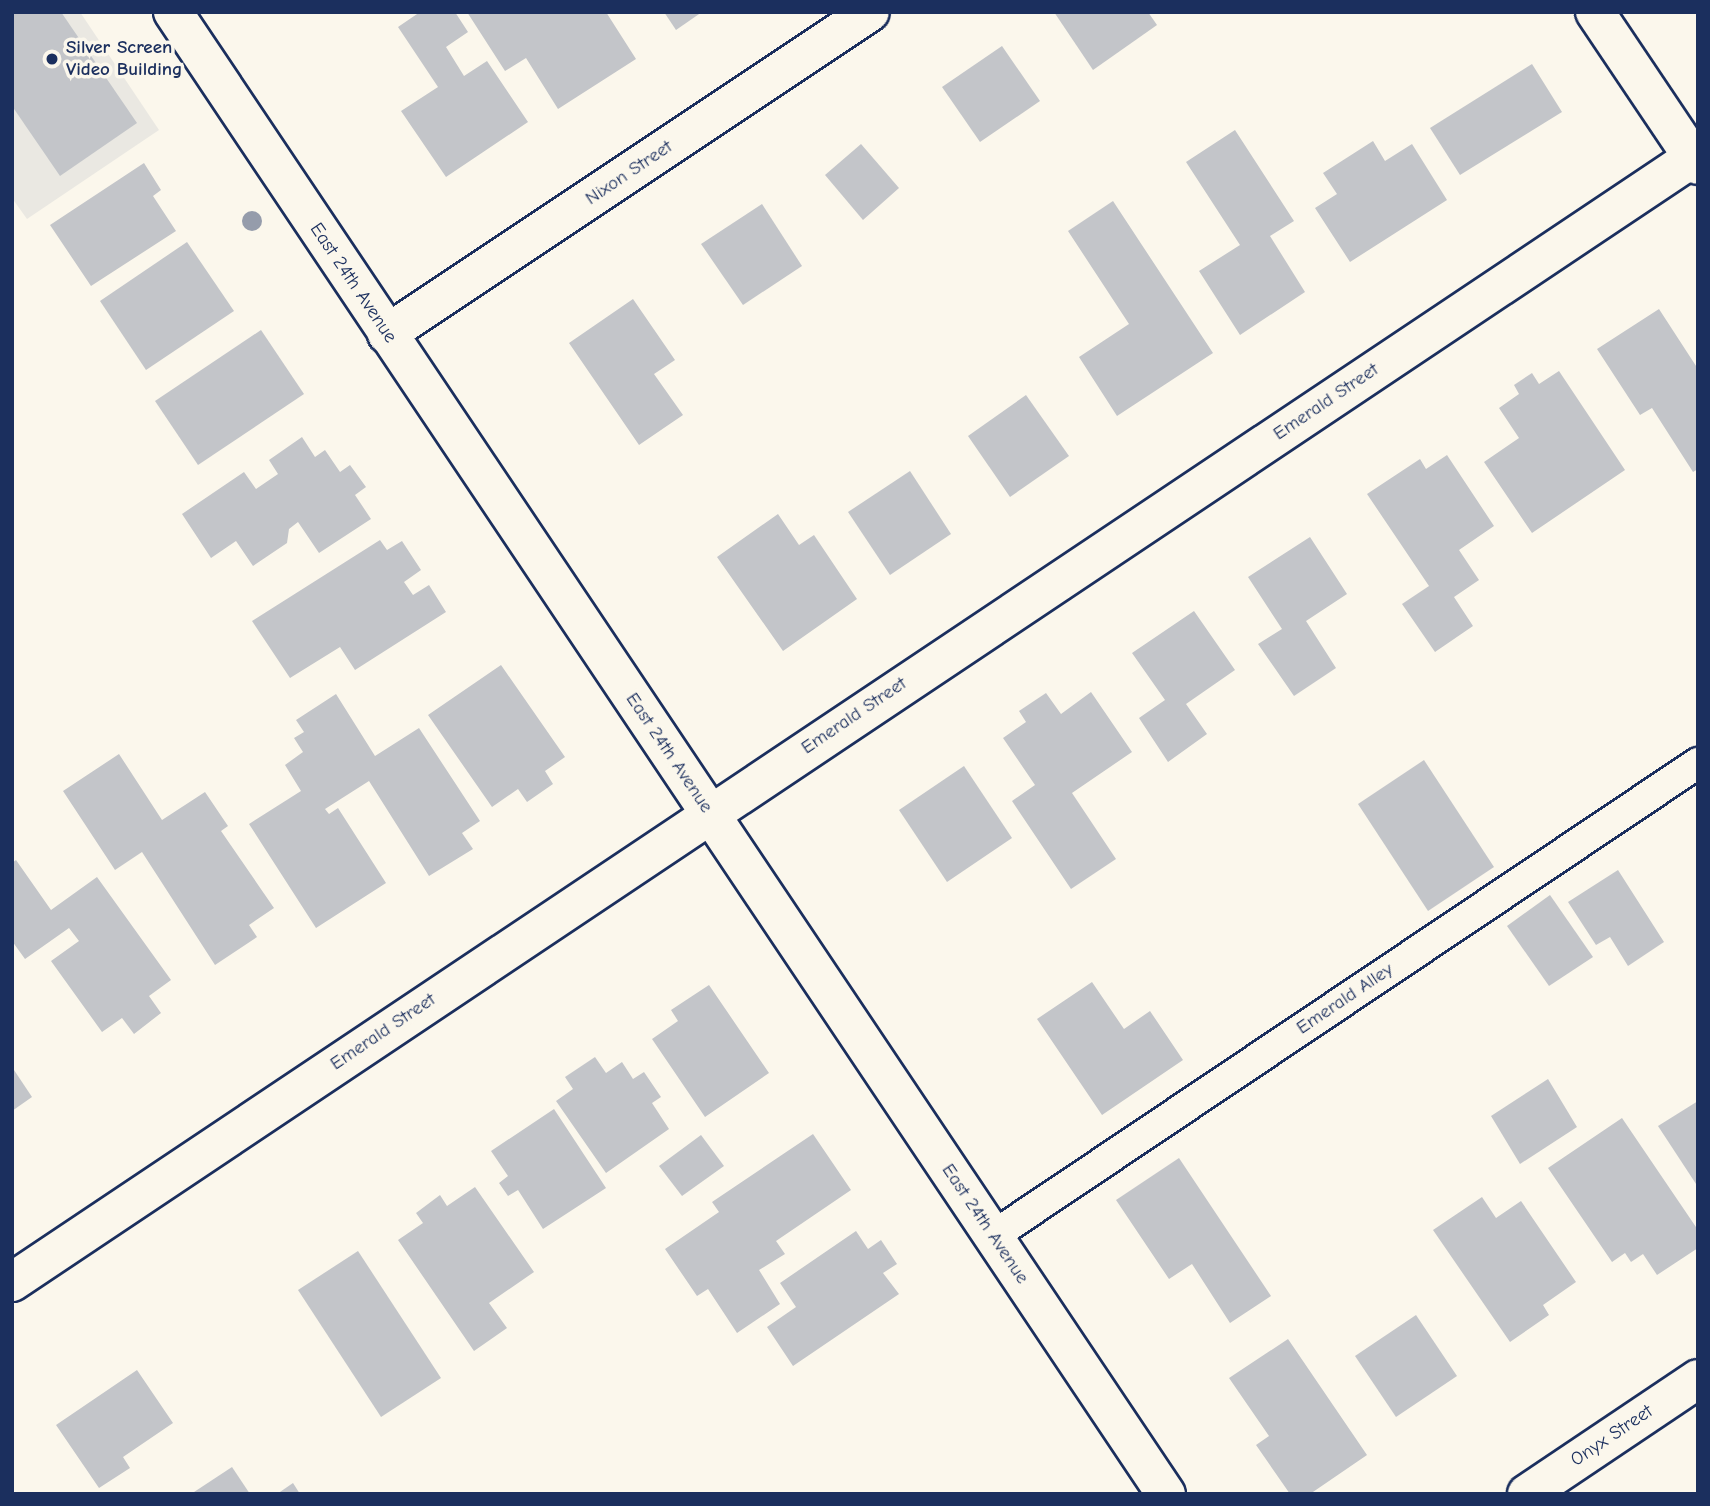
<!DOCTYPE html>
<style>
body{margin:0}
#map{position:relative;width:1710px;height:1506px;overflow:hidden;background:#fbf7ec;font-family:"Comic Neue",sans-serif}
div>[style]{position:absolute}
.built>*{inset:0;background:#eae8e2}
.building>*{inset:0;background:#c3c5c9}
.roads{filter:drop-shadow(2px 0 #1b2f5e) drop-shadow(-2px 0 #1b2f5e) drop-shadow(0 2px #1b2f5e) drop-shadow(0 -2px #1b2f5e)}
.service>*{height:30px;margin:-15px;padding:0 15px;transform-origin:15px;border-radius:15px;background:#fbf7ec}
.minor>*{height:38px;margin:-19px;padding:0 19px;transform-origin:19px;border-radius:19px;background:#fbf7ec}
.tertiary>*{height:38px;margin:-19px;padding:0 19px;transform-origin:19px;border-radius:19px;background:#fbf7ec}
.trees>*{width:20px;height:20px;margin:-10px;border-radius:50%;background:#959cab}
.dots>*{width:19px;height:19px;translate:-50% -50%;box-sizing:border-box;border:4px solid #fbf7ec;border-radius:50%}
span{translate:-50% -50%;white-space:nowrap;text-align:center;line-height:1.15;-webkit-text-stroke:7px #fbf7ec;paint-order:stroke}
.poi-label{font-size:19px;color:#1b2f5e;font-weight:700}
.left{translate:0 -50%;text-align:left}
.street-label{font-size:19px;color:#1b2f5e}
.frame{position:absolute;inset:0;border:14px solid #1b2f5e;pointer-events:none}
</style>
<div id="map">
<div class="built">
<div style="clip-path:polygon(12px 12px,80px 12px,159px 130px,27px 219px,12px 198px)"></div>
</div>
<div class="building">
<div style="clip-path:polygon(12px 12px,61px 12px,137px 123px,60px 176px,12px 106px)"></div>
<div style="clip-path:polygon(420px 12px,455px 12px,468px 32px,446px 47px,464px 76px,487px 61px,528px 122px,446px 177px,401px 111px,438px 87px,398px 27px)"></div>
<div style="clip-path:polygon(467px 12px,606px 12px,636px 59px,558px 109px,526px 58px,505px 71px)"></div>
<div style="clip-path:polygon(664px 12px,702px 12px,676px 30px)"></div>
<div style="clip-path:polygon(1054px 12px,1148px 12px,1157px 25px,1093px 70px)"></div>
<div style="clip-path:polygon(1002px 46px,1040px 101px,980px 142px,942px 87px)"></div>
<div style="clip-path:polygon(1532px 64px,1562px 112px,1460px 175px,1430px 128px)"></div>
<div style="clip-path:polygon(1235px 130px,1294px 221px,1270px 236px,1305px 292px,1240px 335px,1199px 271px,1240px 245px,1186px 162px)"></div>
<div style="clip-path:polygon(1373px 141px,1385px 161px,1412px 144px,1447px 200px,1350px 262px,1315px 208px,1337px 194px,1323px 173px)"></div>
<div style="clip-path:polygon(861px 144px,899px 188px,863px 220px,825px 175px)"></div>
<div style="clip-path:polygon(144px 163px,161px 190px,153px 196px,176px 231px,91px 286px,50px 225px)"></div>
<div style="clip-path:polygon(1113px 201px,1213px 353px,1117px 416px,1079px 357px,1129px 324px,1068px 231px)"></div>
<div style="clip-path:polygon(762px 204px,802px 266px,743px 305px,701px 244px)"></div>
<div style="clip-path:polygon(187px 242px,234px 311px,146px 370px,100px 301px)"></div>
<div style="clip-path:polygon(633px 299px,675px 360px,654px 374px,683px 415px,639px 445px,569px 343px)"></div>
<div style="clip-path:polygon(1659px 309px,1698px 369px,1698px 469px,1693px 472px,1652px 408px,1640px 415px,1597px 349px)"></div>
<div style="clip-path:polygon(261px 330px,304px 394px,198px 465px,155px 401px)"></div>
<div style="clip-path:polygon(1559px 371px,1625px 470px,1532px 533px,1484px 462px,1519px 438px,1499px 408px,1519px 394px,1514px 385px,1532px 373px,1539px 384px)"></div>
<div style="clip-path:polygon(1026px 395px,1069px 456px,1010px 497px,968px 436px)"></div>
<div style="clip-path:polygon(302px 437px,315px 457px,325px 450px,340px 472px,350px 465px,366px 487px,355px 495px,371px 519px,319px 553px,298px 522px,289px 529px,287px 543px,253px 566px,236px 541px,211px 558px,182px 514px,244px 472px,256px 489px,278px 474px,269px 460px)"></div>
<div style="clip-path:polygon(1447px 455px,1494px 526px,1459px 550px,1479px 580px,1454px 597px,1473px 626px,1435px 652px,1402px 604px,1429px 586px,1367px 494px,1420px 459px,1426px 469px)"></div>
<div style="clip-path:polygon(910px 471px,951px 534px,890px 575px,848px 512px)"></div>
<div style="clip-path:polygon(778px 514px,799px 545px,814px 535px,857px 599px,783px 651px,717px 557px)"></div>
<div style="clip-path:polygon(1310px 537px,1347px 594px,1306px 621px,1336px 668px,1294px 696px,1258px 644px,1282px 629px,1248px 577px)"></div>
<div style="clip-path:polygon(380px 540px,387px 550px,402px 541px,421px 570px,404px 582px,413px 595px,429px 585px,446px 612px,355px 670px,340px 647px,290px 678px,252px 621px)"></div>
<div style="clip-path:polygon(1194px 611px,1235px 670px,1186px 704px,1207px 734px,1168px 762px,1139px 718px,1165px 700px,1132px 653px)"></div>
<div style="clip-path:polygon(501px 665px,565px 757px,545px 771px,553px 784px,527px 802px,518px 789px,492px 807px,428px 715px)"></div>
<div style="clip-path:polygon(1091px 692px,1132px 752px,1072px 793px,1116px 859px,1071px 889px,1012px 801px,1035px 785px,1003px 738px,1026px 722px,1019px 711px,1046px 693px,1061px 714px)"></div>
<div style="clip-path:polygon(336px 694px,375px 756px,419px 728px,480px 821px,462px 833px,473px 849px,429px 876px,369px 781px,325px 809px,329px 814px,338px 808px,386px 883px,316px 928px,249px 824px,301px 791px,285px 765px,303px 752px,294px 738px,304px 732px,296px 720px)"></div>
<div style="clip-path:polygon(119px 754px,162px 820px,205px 792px,228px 826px,221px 831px,274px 908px,249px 925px,257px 937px,215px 965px,142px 852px,115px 870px,63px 791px)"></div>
<div style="clip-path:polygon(1424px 760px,1494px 867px,1428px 911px,1358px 804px)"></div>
<div style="clip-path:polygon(964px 766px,1012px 838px,947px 882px,899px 810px)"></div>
<div style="clip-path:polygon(16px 860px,51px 910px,97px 877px,171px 980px,149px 996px,161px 1013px,134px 1034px,122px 1018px,102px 1032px,51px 961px,79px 941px,69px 928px,25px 959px,12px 941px,12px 863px)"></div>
<div style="clip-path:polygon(1618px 870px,1664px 942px,1628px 966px,1610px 937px,1596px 945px,1568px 902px)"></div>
<div style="clip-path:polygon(1550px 895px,1593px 957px,1549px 986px,1507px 926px)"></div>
<div style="clip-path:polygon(1092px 982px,1124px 1029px,1150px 1011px,1183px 1060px,1102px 1115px,1037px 1019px)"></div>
<div style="clip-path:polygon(709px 985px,769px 1073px,705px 1117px,652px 1039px,678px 1021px,671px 1010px)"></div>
<div style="clip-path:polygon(595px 1057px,606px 1073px,622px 1062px,633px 1079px,644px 1072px,661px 1097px,652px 1103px,669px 1129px,606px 1173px,556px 1101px,573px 1089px,565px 1077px)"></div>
<div style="clip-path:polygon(12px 1067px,32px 1097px,12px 1111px)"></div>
<div style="clip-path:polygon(1548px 1079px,1577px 1127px,1520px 1164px,1491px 1116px)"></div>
<div style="clip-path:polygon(1698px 1101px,1698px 1187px,1658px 1126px)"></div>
<div style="clip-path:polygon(554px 1109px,606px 1188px,543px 1229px,518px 1190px,508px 1196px,499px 1183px,508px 1176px,491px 1151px)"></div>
<div style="clip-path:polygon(1622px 1118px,1698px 1230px,1698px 1248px,1657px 1275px,1643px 1254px,1631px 1262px,1625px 1253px,1612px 1262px,1548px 1168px)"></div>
<div style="clip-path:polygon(813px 1134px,851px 1190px,776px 1241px,785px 1254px,759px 1270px,780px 1304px,737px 1333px,708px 1289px,697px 1296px,665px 1249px,719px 1212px,712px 1202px)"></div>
<div style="clip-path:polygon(701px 1135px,724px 1166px,682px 1196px,659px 1166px)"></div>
<div style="clip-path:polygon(1179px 1158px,1271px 1296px,1230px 1323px,1192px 1264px,1169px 1279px,1116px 1200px)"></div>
<div style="clip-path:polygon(475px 1187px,534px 1272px,489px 1303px,507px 1328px,474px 1351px,398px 1240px,423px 1223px,416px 1213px,440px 1195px,447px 1206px)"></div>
<div style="clip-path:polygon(1482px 1197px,1496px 1218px,1521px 1201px,1576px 1282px,1543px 1305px,1549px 1315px,1510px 1342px,1433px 1230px)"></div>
<div style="clip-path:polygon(856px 1231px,868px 1249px,881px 1240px,897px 1264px,883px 1273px,899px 1294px,793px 1366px,767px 1327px,796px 1307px,780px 1283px)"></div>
<div style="clip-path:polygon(358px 1251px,441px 1378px,381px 1417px,298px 1290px)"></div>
<div style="clip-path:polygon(1416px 1315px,1457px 1376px,1396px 1417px,1355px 1356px)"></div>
<div style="clip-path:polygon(1288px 1339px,1367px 1455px,1310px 1494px,1290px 1494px,1256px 1445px,1269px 1436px,1229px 1378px)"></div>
<div style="clip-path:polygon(137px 1370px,173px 1423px,123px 1457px,130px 1468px,99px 1488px,56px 1425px)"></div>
<div style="clip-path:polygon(232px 1467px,250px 1494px,191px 1494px)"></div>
<div style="clip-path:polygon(293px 1483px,300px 1494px,277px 1494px)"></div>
</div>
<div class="roads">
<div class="service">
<div style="left:993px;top:1236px;width:849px;rotate:-33.86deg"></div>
</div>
<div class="minor">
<div style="left:1595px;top:12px;width:184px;rotate:56.1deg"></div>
<div style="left:387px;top:334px;width:580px;rotate:-33.69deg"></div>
<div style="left:12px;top:1282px;width:2029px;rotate:-33.78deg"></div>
<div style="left:1527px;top:1494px;width:206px;rotate:-33.9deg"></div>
</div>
<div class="tertiary">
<div style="left:173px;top:12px;width:1784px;rotate:56.18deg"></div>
</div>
</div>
<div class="trees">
<div style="left:252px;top:221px"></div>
</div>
<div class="dots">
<div style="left:52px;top:59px;background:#1b2f5e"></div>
</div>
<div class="poi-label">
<span class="left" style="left:66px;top:59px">Silver Screen<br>Video Building</span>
</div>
<div class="street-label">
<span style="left:629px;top:173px;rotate:-34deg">Nixon Street</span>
<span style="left:353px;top:283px;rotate:56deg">East 24th Avenue</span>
<span style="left:1326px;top:402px;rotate:-34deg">Emerald Street</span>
<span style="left:854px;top:716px;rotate:-34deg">Emerald Street</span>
<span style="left:669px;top:753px;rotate:56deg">East 24th Avenue</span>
<span style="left:1345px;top:999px;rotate:-34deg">Emerald Alley</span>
<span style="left:383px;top:1032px;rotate:-34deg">Emerald Street</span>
<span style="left:985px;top:1224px;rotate:56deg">East 24th Avenue</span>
<span style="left:1612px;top:1436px;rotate:-34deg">Onyx Street</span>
</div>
<div class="frame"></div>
</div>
